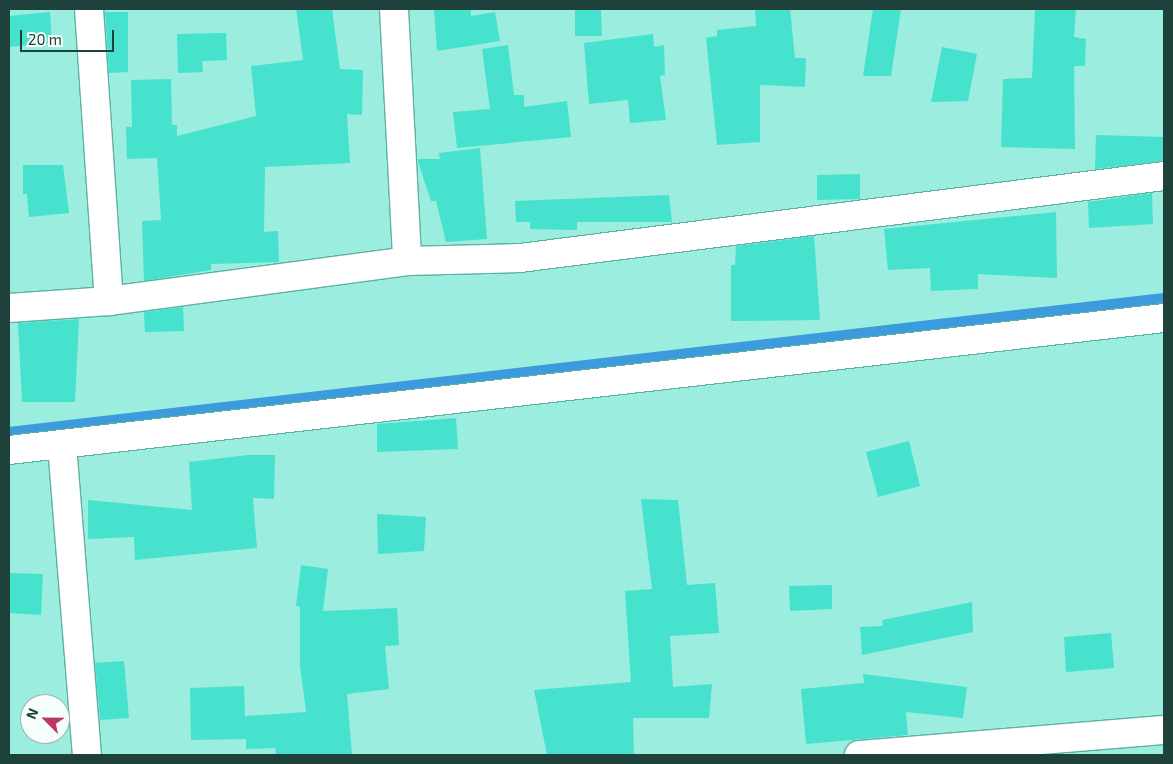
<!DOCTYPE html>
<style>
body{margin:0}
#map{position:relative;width:1173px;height:764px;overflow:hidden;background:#9aeddf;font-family:"Exo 2",sans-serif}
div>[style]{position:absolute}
.stream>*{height:10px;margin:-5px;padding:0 5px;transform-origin:5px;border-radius:5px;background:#3b9bdc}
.building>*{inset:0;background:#46e2ce}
.roads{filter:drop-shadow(1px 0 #5eb0a3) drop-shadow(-1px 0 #5eb0a3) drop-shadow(0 1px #5eb0a3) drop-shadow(0 -1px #5eb0a3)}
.minor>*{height:28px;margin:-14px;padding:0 14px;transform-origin:14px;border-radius:14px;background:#fff}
span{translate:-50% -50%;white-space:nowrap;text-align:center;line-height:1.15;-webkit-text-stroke:4.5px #f6fefc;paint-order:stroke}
.frame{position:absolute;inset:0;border:10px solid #1f413c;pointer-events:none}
.north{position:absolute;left:20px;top:694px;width:50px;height:50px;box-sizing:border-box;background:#f6fefc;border:1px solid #a0b2af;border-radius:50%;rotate:293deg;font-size:14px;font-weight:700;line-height:20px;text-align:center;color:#1f413c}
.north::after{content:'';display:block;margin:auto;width:18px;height:22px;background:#bf3367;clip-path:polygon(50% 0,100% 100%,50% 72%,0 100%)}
.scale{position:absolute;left:20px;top:30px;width:94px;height:22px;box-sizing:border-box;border:2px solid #1f413c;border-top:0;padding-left:6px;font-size:15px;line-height:18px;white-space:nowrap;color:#1f413c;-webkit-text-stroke:4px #f6fefc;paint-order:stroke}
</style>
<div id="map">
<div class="stream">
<div style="left:9px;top:432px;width:1163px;rotate:-6.62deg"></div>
</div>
<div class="building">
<div style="clip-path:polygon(296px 9px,332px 9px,340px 69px,363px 70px,362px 115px,347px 114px,350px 163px,265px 167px,264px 232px,278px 231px,279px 262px,211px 264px,211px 270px,144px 281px,142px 221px,161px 220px,157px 158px,127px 159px,126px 127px,132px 127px,131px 80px,171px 79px,172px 125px,177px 125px,177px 136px,256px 116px,251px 66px,303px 60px)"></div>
<div style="clip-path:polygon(434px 9px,471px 9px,471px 16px,495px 12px,500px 41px,437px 51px)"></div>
<div style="clip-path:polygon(575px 9px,601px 9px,602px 36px,575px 36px)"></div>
<div style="clip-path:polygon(755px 9px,790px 9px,795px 58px,806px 58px,805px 87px,760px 85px,760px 142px,717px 145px,706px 38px,717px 36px,717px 30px,756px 26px)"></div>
<div style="clip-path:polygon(873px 9px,901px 9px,891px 76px,863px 76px)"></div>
<div style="clip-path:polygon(1035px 9px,1076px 9px,1074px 37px,1086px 39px,1085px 66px,1074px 66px,1075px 149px,1001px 147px,1003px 79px,1032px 78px)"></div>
<div style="clip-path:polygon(50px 12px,52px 43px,9px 47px,9px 16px)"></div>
<div style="clip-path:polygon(105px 12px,128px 12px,128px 72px,109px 73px)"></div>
<div style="clip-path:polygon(226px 33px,227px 60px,202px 61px,203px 72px,178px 73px,177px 34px)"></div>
<div style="clip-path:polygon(653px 34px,654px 47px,664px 45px,665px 75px,660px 76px,666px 120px,630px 123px,628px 100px,589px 104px,584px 43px)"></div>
<div style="clip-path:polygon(508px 45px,514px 95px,524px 95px,524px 107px,567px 101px,571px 137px,457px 148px,453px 112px,490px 109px,482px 49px)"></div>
<div style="clip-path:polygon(942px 47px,977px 54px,968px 101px,931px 102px)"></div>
<div style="clip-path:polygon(1096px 135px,1164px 137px,1164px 161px,1095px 169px)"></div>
<div style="clip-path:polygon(480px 148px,487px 239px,446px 242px,436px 201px,431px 201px,417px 159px,440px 159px,439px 153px)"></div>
<div style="clip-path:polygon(23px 165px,63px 165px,69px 213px,29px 217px,27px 194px,23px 194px)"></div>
<div style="clip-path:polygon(860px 174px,860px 199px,817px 200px,817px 175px)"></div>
<div style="clip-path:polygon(1152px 193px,1153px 224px,1089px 228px,1088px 202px)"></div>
<div style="clip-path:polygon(669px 195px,672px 222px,577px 222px,577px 230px,530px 229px,530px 222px,516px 222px,515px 201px)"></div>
<div style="clip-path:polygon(1056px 212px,1057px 278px,978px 274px,978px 289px,931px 291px,930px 268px,888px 270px,884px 229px)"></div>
<div style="clip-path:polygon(814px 236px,820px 320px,731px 321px,731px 265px,735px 265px,736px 246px)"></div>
<div style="clip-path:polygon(183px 307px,184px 331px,145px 332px,144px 312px)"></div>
<div style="clip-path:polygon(79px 319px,75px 402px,22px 402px,18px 323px)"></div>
<div style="clip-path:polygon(456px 418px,458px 449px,377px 452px,377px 424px)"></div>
<div style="clip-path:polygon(909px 441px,920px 486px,878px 497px,866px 452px)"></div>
<div style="clip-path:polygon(248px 455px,275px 455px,274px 499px,253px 498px,257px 548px,135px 560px,134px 537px,88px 539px,88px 500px,192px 510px,189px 462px)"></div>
<div style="clip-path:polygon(641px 499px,678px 500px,687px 585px,715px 583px,719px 633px,670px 636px,673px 687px,712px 684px,709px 718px,633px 718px,634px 755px,547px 755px,534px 690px,631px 682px,625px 591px,652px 589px)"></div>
<div style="clip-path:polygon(377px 514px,426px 517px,424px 551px,378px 554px)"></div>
<div style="clip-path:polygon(301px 565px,328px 569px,323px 611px,397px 608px,399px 645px,385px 646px,389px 689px,347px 694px,352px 755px,276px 755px,275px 748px,246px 749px,246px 739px,191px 740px,190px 688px,244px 686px,245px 716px,306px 712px,300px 666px,300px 607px,296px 606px)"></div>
<div style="clip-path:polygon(10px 573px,43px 574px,41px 615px,9px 613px)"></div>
<div style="clip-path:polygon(832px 585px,832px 609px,790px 611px,789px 586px)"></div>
<div style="clip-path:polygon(972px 602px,973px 632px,862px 655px,860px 627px,883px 626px,882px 620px)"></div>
<div style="clip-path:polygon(1111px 633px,1114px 668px,1066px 672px,1064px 637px)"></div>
<div style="clip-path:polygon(124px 661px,129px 718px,100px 720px,95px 663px)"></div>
<div style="clip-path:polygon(863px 674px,967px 687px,963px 718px,906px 712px,908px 735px,806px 744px,801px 689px,864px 683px)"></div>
</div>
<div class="roads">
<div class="minor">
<div style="left:89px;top:9px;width:293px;rotate:86.1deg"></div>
<div style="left:394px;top:9px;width:252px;rotate:87deg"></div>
<div style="left:9px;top:308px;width:100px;rotate:-4deg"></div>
<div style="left:109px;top:301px;width:301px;rotate:-7.6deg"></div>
<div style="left:407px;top:261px;width:113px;rotate:-1.5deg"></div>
<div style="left:520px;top:258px;width:649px;rotate:-7.26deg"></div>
<div style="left:62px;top:445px;width:311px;rotate:85.4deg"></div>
<div style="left:9px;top:450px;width:1163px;rotate:-6.52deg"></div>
<div style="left:859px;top:755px;width:306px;rotate:-4.7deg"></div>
</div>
</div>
<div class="frame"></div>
<div class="north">N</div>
<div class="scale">20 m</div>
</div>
